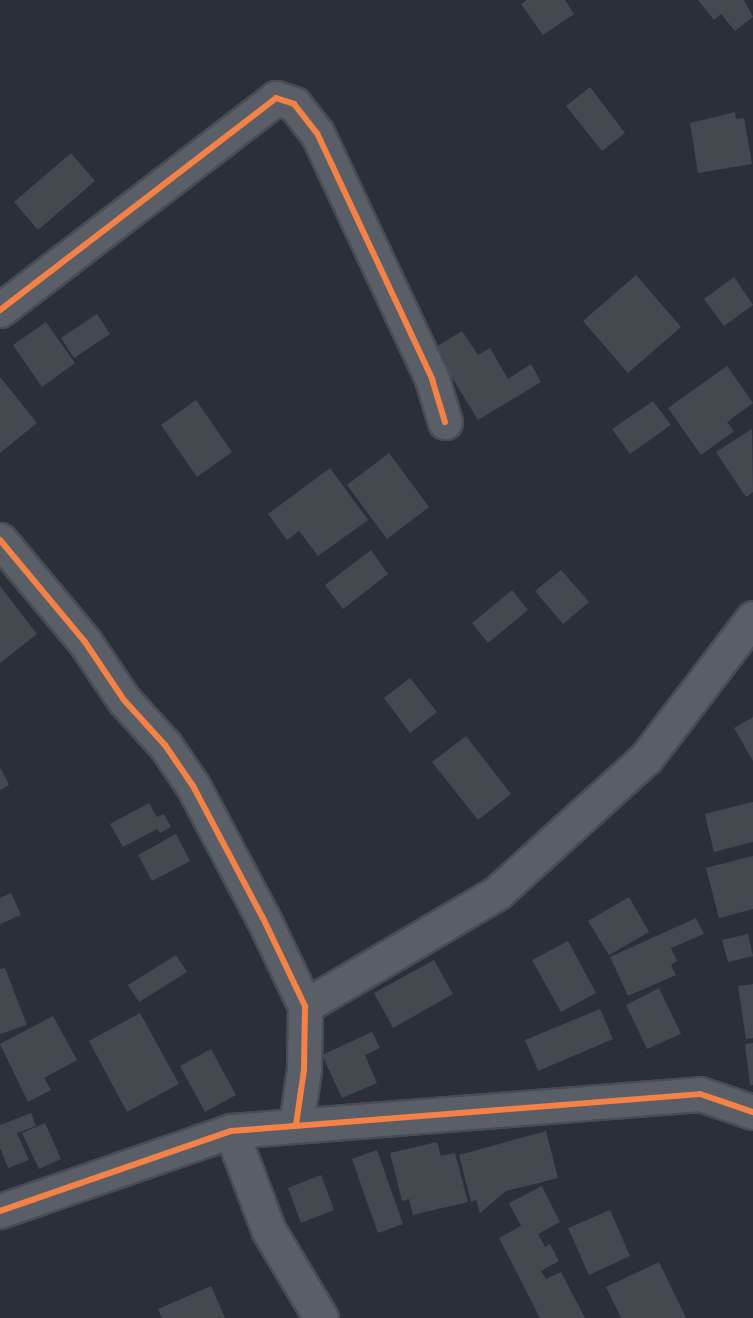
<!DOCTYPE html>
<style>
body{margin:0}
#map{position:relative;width:753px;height:1318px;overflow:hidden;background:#2a3038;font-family:"Varela Round",sans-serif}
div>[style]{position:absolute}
.building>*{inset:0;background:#444950}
.roads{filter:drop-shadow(2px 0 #484c53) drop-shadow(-2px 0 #484c53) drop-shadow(0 2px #484c53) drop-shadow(0 -2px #484c53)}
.street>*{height:33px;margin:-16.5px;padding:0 16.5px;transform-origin:16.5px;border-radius:16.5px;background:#5a5e66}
.cycleway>*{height:6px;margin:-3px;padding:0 3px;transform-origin:3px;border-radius:3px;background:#f48246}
span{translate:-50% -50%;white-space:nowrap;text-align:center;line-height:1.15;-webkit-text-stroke:4.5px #1d2633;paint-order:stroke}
</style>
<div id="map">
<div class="building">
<div style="clip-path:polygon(527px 0,565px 0,574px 14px,543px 35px,521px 4px)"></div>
<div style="clip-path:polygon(698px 0,744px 0,753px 17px,735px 31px,721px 14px,714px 20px)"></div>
<div style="clip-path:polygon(590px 87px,625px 133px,602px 151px,566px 106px)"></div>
<div style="clip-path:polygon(735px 112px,736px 119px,744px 118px,752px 164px,698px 173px,690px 123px)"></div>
<div style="clip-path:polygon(71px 153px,95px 181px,38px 230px,14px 202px)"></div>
<div style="clip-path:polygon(636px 275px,681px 327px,628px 373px,583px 321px)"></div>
<div style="clip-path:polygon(734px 277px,753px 305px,724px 326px,704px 299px)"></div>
<div style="clip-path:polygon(97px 314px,110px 334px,74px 358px,61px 338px)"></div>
<div style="clip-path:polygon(46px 322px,75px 363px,42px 387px,13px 345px)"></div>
<div style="clip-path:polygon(462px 331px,478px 355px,490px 348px,508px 379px,531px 364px,541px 382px,478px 420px,434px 348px)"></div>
<div style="clip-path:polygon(727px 366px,753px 403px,727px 422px,734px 431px,701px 455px,668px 408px)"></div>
<div style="clip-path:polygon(0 377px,37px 423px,0 453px)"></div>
<div style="clip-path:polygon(196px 400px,232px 452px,197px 477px,161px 425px)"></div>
<div style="clip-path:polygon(653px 401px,671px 425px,630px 454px,612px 429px)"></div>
<div style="clip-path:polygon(752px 429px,753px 492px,746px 497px,716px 452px)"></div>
<div style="clip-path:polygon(389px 453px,429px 507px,387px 539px,347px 485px)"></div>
<div style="clip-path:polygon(330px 468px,368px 520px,318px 556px,299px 531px,287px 540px,268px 514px)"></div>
<div style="clip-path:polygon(371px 550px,388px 574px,343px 609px,325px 585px)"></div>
<div style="clip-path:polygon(561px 570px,589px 602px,563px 624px,535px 591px)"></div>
<div style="clip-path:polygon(0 586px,37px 634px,0 663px)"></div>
<div style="clip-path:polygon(512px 590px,528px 610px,488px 643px,472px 623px)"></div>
<div style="clip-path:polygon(410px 678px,437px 712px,410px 733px,384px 698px)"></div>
<div style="clip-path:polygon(753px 717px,753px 761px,734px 728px)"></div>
<div style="clip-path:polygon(466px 736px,511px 794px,478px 820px,432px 762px)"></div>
<div style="clip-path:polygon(0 767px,9px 785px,0 790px)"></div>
<div style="clip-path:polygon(753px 802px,753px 842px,714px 852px,705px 814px)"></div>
<div style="clip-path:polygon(149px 803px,157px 817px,164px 814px,171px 827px,160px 833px,157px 829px,123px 847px,110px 824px)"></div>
<div style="clip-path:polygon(176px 834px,190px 861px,152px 881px,138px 855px)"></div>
<div style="clip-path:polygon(753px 856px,753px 909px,719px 918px,706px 868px)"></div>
<div style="clip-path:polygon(11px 893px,21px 915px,0 924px,0 898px)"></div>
<div style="clip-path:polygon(629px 897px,649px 932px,609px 955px,588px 921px)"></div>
<div style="clip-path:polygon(696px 918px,704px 934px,671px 948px,677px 961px,671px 965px,676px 975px,628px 996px,610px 957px)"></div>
<div style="clip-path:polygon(748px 934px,753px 956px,728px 962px,722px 940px)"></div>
<div style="clip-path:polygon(568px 941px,596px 993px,561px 1012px,532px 960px)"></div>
<div style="clip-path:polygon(176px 955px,187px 972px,139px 1002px,128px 985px)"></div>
<div style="clip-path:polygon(434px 960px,453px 994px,393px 1028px,374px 993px)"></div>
<div style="clip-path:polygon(5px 968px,27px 1025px,0 1034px,0 969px)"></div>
<div style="clip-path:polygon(753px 984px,753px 1038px,746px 1039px,738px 986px)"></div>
<div style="clip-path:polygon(659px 988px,681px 1034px,647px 1049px,626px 1005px)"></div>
<div style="clip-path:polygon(600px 1009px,613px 1039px,538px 1071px,525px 1040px)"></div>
<div style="clip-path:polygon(140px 1013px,179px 1084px,127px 1112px,89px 1041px)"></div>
<div style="clip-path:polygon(53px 1016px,77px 1060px,44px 1078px,51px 1090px,28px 1102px,0 1044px)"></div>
<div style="clip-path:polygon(372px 1032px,380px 1048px,365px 1055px,377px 1083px,342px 1098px,322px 1055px)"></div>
<div style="clip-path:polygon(753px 1043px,753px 1085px,750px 1085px,745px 1044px)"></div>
<div style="clip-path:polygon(211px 1049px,236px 1095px,205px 1112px,180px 1066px)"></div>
<div style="clip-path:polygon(31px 1113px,36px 1126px,17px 1133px,29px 1160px,8px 1168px,0 1148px,0 1125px)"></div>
<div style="clip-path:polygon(45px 1123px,61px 1159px,39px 1169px,22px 1133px)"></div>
<div style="clip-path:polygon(546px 1131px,558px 1178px,506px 1191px,480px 1213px,476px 1200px,471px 1202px,459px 1155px)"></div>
<div style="clip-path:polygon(437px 1142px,441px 1156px,455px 1153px,468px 1202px,413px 1215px,409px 1199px,402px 1201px,390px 1153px)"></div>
<div style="clip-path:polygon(377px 1150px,403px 1224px,378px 1233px,352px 1159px)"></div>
<div style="clip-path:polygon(321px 1175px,334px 1210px,301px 1223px,288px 1188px)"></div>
<div style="clip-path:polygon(542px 1186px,560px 1222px,538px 1234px,545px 1247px,550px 1244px,559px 1261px,541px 1271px,546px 1279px,561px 1272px,585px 1318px,540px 1318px,499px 1238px,521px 1226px,509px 1203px)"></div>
<div style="clip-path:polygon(610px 1210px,630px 1256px,589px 1275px,568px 1228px)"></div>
<div style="clip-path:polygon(659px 1262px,686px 1318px,621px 1318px,606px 1287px)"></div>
<div style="clip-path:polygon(211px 1286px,225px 1318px,162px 1318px,158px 1309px)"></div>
</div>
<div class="roads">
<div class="street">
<div style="left:0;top:310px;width:348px;rotate:-37.5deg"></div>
<div style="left:276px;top:98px;width:19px;rotate:18deg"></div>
<div style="left:294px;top:104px;width:37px;rotate:52deg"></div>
<div style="left:317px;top:133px;width:272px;rotate:64.9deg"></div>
<div style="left:432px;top:379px;width:45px;rotate:73.2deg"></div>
<div style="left:0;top:540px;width:133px;rotate:50.2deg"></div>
<div style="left:85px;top:642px;width:70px;rotate:56.1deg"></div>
<div style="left:124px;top:700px;width:61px;rotate:47.7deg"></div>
<div style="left:165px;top:745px;width:50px;rotate:55.7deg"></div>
<div style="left:193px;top:786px;width:149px;rotate:62.1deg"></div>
<div style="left:263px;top:918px;width:98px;rotate:64.5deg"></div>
<div style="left:305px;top:1006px;width:64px;rotate:90.9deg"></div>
<div style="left:304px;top:1070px;width:56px;rotate:98.3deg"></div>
<div style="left:305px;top:1006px;width:223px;rotate:-30.5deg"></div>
<div style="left:497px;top:893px;width:201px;rotate:-42.2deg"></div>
<div style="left:646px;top:758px;width:176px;rotate:-52.6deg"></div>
<div style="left:231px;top:1131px;width:107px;rotate:69.2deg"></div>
<div style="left:269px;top:1231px;width:101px;rotate:59.1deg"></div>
<div style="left:0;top:1211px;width:244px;rotate:-19.1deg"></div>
<div style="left:231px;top:1131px;width:470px;rotate:-4.5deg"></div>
<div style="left:700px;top:1094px;width:56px;rotate:18.8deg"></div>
</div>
</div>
<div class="cycleway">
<div style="left:0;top:310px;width:348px;rotate:-37.5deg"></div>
<div style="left:276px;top:98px;width:19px;rotate:18deg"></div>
<div style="left:294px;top:104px;width:37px;rotate:52deg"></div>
<div style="left:317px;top:133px;width:272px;rotate:64.9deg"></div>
<div style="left:432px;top:379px;width:45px;rotate:73.2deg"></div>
<div style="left:0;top:540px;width:133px;rotate:50.2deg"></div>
<div style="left:85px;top:642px;width:70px;rotate:56.1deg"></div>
<div style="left:124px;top:700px;width:61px;rotate:47.7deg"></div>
<div style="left:165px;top:745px;width:50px;rotate:55.7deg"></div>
<div style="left:193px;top:786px;width:149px;rotate:62.1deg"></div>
<div style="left:263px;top:918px;width:98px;rotate:64.5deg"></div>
<div style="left:305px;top:1006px;width:64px;rotate:90.9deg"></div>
<div style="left:304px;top:1070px;width:56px;rotate:98.3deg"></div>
<div style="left:0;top:1211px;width:244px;rotate:-19.1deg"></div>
<div style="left:231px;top:1131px;width:470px;rotate:-4.5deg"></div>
<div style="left:700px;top:1094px;width:56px;rotate:18.8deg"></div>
</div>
</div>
